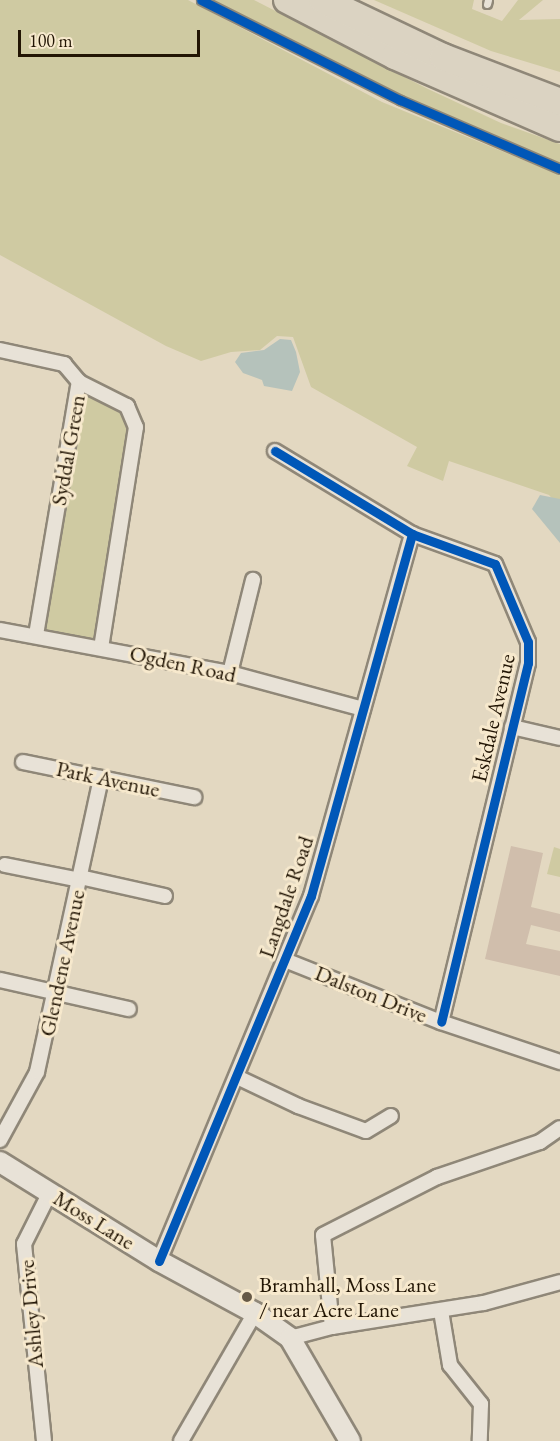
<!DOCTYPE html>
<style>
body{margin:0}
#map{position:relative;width:560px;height:1441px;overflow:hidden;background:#e3d8c1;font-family:"EB Garamond",serif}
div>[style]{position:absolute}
.green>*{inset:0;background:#cfcaa2}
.water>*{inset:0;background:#b5c2bb}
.building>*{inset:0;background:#d0beac}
.roads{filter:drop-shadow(2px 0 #8f8778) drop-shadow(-2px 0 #8f8778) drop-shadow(0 2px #8f8778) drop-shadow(0 -2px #8f8778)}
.lane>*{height:7px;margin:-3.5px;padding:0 3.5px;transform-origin:3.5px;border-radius:3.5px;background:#e8e2d7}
.street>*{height:14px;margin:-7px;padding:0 7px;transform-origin:7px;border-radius:7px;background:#e8e2d7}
.secondary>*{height:20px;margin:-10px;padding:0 10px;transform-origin:10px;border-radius:10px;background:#e8e2d7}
.highway>*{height:26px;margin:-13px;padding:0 13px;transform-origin:13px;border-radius:13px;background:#dbd3c2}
.cycleway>*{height:9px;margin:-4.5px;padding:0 4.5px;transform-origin:4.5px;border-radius:4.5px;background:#0057b8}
.dots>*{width:16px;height:16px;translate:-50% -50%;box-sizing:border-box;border:3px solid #f7e9cd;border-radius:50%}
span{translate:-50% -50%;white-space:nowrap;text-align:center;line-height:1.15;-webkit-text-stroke:6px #f7e9cd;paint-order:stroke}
.street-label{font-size:22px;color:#221504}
.poi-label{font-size:22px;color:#221504}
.left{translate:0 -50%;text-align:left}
.scale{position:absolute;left:18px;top:30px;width:182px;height:27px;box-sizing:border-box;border:3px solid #221504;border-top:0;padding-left:8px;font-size:18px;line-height:21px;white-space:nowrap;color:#221504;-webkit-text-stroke:4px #f7e9cd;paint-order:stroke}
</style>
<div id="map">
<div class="green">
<div style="clip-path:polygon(0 0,188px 0,382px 102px,560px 175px,560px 507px,549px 495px,449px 461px,443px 481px,407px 466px,417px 447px,311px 387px,293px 337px,277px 336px,260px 350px,231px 352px,201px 361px,166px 346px,0 255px)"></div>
<div style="clip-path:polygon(201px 0,254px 0,428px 89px,501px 123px,560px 144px,560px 168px,465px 130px)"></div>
<div style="clip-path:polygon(374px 0,474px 0,472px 9px,502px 21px,518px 0,543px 0,519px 20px,560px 19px,560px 72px,491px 51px)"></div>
<div style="clip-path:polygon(79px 382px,133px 416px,101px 647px,36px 635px)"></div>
<div style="clip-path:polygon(554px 847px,560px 849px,560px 877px,547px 874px)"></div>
</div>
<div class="water">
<div style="clip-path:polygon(280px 339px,291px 340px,296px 352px,300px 372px,292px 391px,264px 386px,262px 380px,243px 373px,235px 362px,241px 353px,264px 350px)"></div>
<div style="clip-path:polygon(540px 495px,560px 499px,560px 543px,532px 509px)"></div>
</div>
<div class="building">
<div style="clip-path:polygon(511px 846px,543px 853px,531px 907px,560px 914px,560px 932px,531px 925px,526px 944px,560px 951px,560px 976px,485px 959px)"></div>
</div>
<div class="roads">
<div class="lane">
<div style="left:201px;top:0;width:223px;rotate:26.7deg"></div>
<div style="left:400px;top:100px;width:174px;rotate:23.3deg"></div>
<div style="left:487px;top:4px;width:4px;rotate:-76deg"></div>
</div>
<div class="street">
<div style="left:0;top:350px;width:66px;rotate:12.3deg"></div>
<div style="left:64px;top:364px;width:23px;rotate:50deg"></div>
<div style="left:275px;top:451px;width:160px;rotate:31.2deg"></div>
<div style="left:412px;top:534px;width:88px;rotate:19.9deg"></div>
<div style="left:495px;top:564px;width:85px;rotate:67.1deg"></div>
<div style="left:528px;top:642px;width:21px;rotate:90deg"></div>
<div style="left:528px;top:663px;width:369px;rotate:103.6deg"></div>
<div style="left:0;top:630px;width:234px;rotate:10.6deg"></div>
<div style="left:230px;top:673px;width:138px;rotate:15.1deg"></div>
<div style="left:36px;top:635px;width:257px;rotate:-80.4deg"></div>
<div style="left:79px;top:382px;width:54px;rotate:26.6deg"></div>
<div style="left:127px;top:406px;width:23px;rotate:67deg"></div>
<div style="left:136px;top:427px;width:223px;rotate:99deg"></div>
<div style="left:230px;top:673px;width:96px;rotate:-76.1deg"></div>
<div style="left:512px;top:727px;width:49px;rotate:12.9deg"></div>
<div style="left:23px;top:762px;width:175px;rotate:11.6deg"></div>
<div style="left:5px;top:865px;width:76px;rotate:11.3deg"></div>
<div style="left:80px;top:877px;width:87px;rotate:12.6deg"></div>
<div style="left:285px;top:960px;width:168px;rotate:21.7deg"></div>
<div style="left:441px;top:1022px;width:126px;rotate:18.6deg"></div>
<div style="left:0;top:980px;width:132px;rotate:12.7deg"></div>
<div style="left:237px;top:1077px;width:68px;rotate:25.4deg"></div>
<div style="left:298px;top:1106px;width:72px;rotate:20.2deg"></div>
<div style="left:366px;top:1131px;width:29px;rotate:-31deg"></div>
<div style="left:0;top:1140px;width:77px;rotate:-61.4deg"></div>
<div style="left:37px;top:1072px;width:301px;rotate:-77.7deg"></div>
<div style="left:159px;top:1261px;width:395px;rotate:-67.4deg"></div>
<div style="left:311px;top:896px;width:376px;rotate:-74.4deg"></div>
<div style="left:441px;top:1311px;width:55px;rotate:80.5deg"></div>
<div style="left:450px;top:1365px;width:50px;rotate:51.5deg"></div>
<div style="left:481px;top:1404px;width:37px;rotate:92deg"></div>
<div style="left:332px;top:1327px;width:92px;rotate:-95.6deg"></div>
<div style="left:323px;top:1235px;width:128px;rotate:-27deg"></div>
<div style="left:437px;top:1177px;width:109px;rotate:-18.8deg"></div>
<div style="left:540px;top:1142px;width:24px;rotate:-35deg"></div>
<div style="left:290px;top:1338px;width:43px;rotate:-14.7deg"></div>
<div style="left:332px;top:1327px;width:154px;rotate:-9deg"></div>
<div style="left:484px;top:1303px;width:79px;rotate:-15.4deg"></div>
<div style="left:44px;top:1441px;width:198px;rotate:-95.8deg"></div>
<div style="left:24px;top:1244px;width:58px;rotate:-63.4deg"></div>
<div style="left:181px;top:1441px;width:148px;rotate:-60deg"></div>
</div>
<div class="secondary">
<div style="left:0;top:1162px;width:187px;rotate:31.9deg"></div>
<div style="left:159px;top:1261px;width:109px;rotate:28.4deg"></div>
<div style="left:255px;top:1313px;width:43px;rotate:35.5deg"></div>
<div style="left:290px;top:1338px;width:119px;rotate:59.8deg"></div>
</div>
<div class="highway">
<div style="left:287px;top:0;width:122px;rotate:27.4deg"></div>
<div style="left:395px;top:56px;width:180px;rotate:23.6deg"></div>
<div style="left:323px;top:0;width:133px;rotate:25.4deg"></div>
<div style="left:443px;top:57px;width:125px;rotate:21deg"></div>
</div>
</div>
<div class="cycleway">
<div style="left:201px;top:0;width:223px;rotate:26.7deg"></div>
<div style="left:400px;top:100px;width:174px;rotate:23.3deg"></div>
<div style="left:275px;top:451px;width:160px;rotate:31.2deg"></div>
<div style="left:412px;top:534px;width:88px;rotate:19.9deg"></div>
<div style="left:495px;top:564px;width:85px;rotate:67.1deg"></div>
<div style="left:528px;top:642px;width:21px;rotate:90deg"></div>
<div style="left:528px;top:663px;width:369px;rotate:103.6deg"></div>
<div style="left:159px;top:1261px;width:395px;rotate:-67.4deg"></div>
<div style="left:311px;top:896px;width:376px;rotate:-74.4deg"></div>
</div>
<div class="dots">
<div style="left:247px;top:1297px;background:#665946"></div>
</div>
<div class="street-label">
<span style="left:68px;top:450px;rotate:-80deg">Syddal Green</span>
<span style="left:183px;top:664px;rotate:12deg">Ogden Road</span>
<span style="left:493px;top:718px;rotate:-77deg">Eskdale Avenue</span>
<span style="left:108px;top:779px;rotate:12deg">Park Avenue</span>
<span style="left:286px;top:897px;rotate:-71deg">Langdale Road</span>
<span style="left:62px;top:963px;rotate:-78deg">Glendene Avenue</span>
<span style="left:371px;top:994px;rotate:22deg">Dalston Drive</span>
<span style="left:94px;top:1220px;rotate:32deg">Moss Lane</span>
<span style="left:31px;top:1314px;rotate:-95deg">Ashley Drive</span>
</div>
<div class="poi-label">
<span class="left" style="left:259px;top:1297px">Bramhall, Moss Lane<br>/ near Acre Lane</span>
</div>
<div class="scale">100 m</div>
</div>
